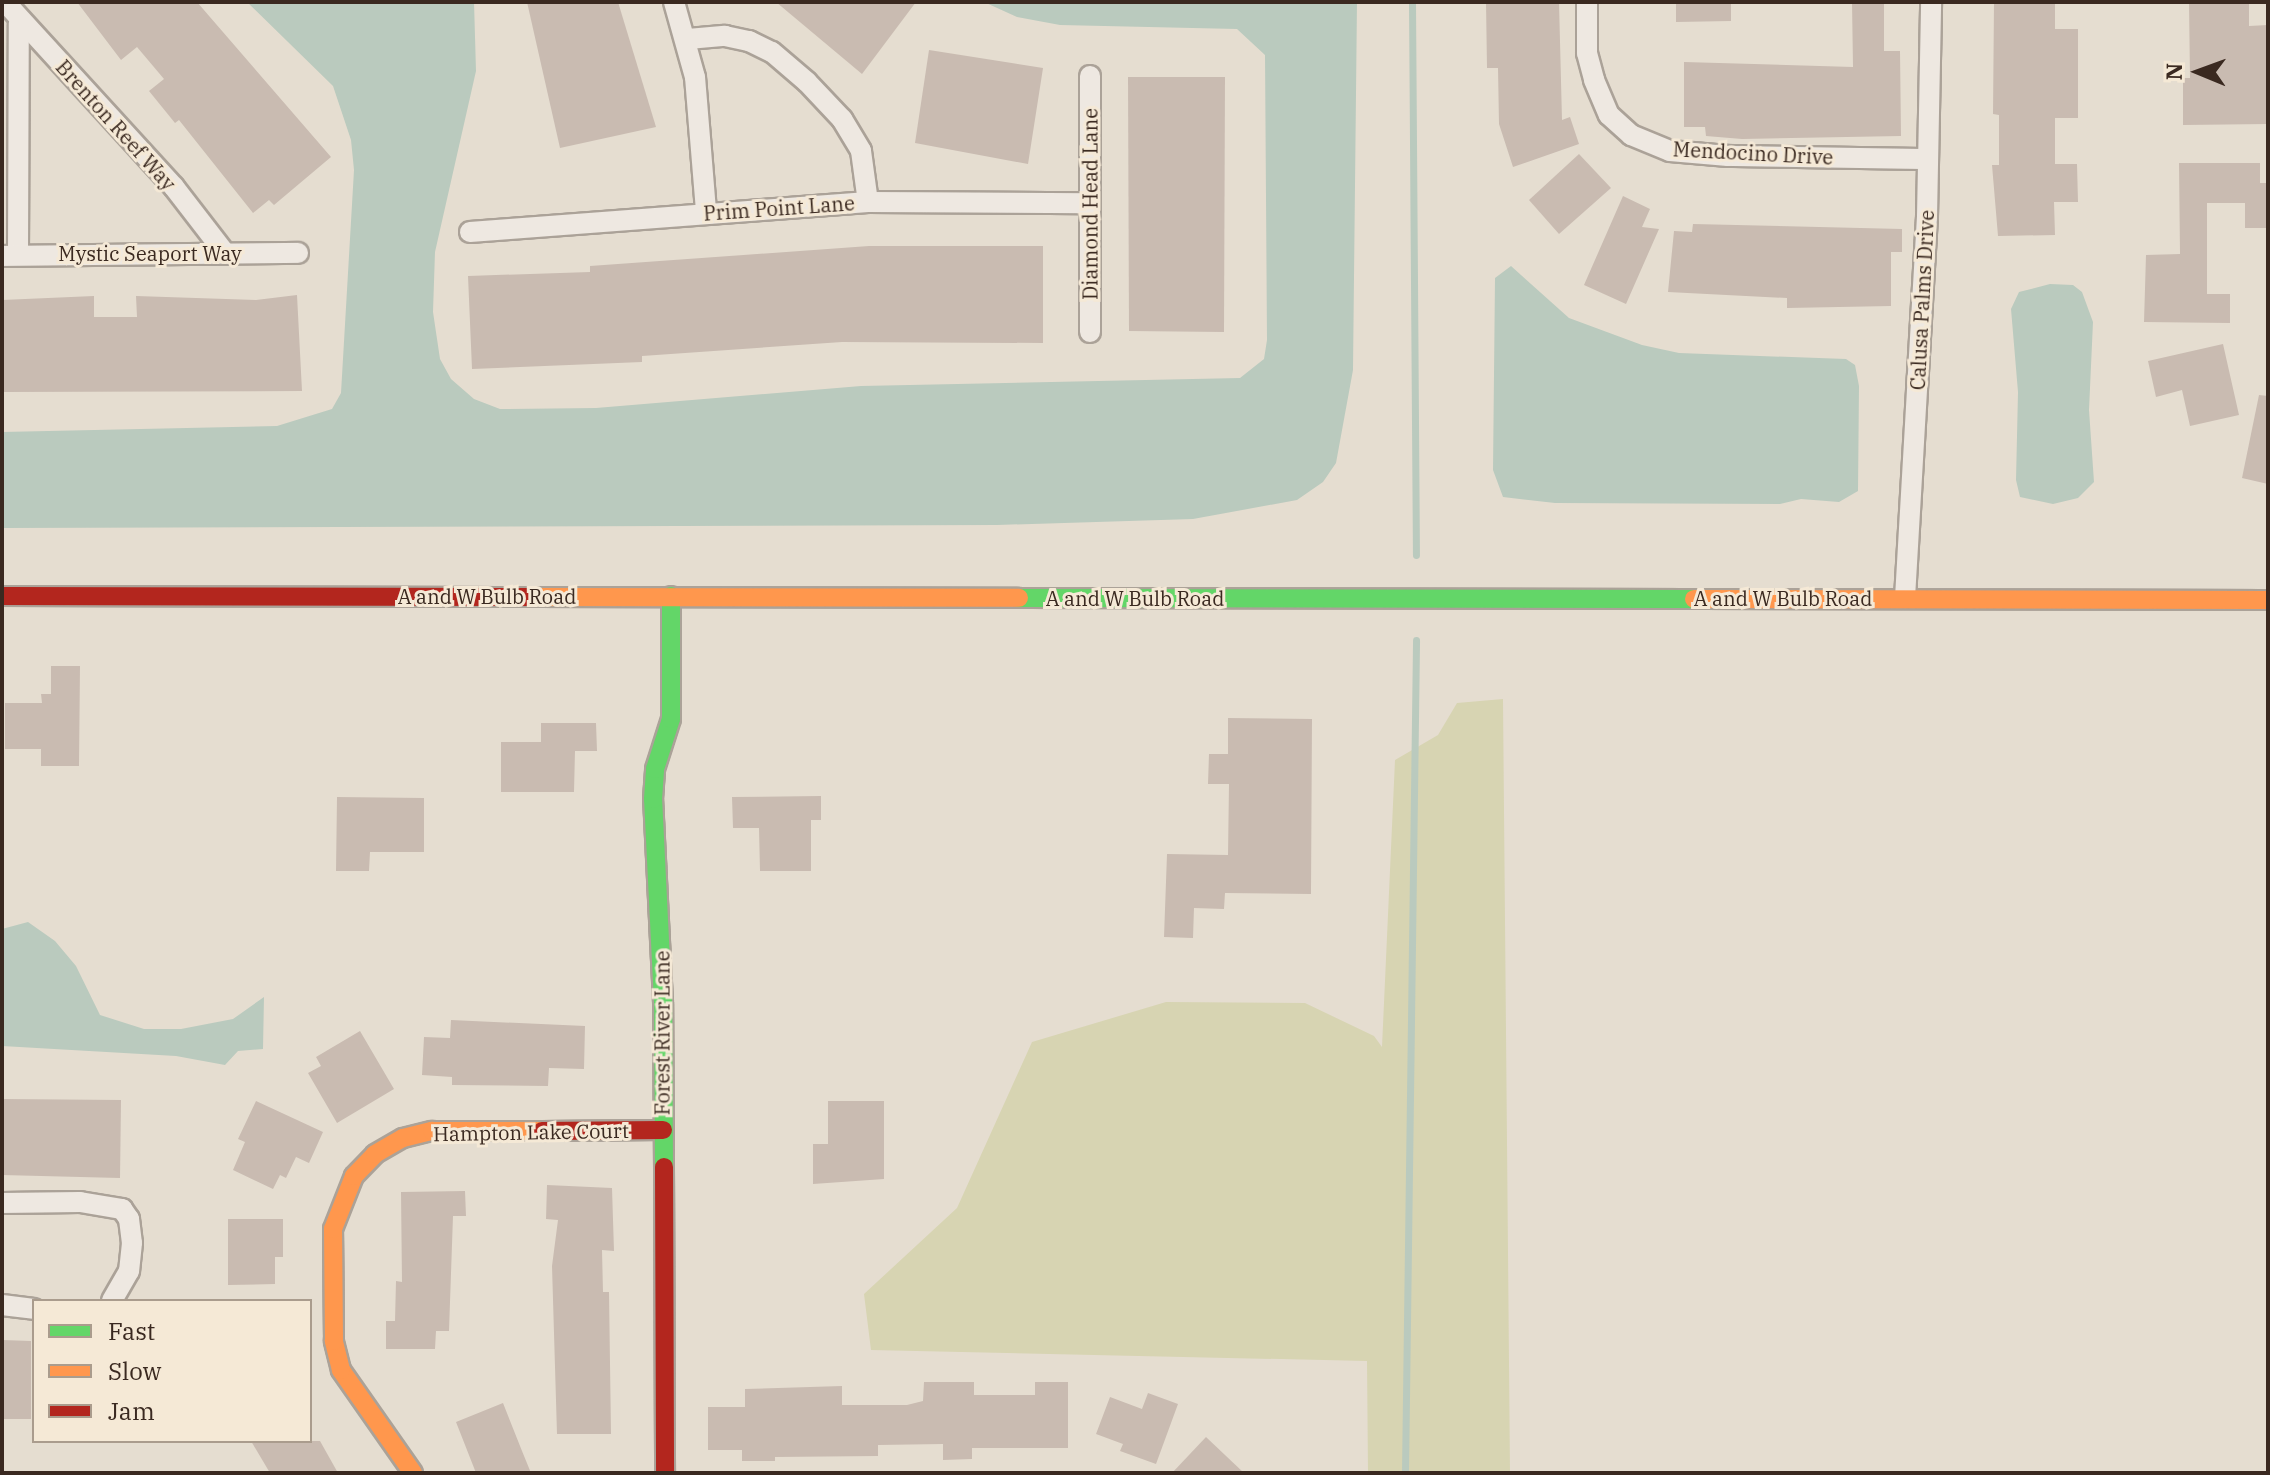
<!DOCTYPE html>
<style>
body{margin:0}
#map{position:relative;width:2270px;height:1475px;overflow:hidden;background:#e5ddd0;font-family:"IBM Plex Serif",serif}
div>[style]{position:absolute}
.green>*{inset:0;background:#d7d4b2}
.water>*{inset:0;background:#bacabe}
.stream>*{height:7px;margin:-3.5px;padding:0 3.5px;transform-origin:3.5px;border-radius:3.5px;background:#bacabe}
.building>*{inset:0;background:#c9bbb1}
.roads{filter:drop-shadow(2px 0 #aba298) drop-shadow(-2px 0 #aba298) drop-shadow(0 2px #aba298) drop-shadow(0 -2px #aba298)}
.street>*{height:20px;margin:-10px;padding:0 10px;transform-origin:10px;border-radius:10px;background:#eee8e1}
.fast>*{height:18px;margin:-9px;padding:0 9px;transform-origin:9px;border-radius:9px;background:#63d668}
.slow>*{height:18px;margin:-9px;padding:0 9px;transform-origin:9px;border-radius:9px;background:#ff974d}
.jam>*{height:18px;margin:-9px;padding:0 9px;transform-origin:9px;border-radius:9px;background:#b3261e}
span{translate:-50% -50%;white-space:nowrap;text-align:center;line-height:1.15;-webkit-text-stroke:6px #f5e9d6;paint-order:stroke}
.street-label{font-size:20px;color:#3a2920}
.frame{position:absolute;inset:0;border:4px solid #3a2920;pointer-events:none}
.legend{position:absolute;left:32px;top:1299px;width:280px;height:144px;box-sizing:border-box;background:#f5e9d6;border:2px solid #aa9c8d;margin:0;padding:10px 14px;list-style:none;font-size:24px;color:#3a2920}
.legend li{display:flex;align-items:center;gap:16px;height:40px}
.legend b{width:40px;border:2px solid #aa9c8d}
.north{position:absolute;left:2158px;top:32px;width:80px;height:80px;-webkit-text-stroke:6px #f5e9d6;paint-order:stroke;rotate:271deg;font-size:22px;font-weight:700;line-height:32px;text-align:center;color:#3a2920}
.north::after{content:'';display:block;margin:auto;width:28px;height:36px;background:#3a2920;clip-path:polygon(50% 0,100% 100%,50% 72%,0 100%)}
</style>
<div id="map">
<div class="green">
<div style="clip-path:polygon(1503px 699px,1510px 1473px,1368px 1473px,1367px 1361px,871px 1350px,864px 1294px,957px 1208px,1032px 1042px,1166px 1002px,1305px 1003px,1374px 1036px,1382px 1047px,1395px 760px,1438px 735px,1457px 703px)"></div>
</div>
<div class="water">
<div style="clip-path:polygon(247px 2px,474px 2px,476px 71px,435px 252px,433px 312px,440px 359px,451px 379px,474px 399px,500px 409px,596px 408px,861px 386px,1240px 378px,1264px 359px,1267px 340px,1265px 55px,1237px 29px,1060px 25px,1017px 17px,984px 2px,1357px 2px,1353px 370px,1336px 463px,1323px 482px,1297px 500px,1193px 519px,997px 525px,2px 528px,2px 432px,277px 426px,332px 409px,341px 393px,354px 170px,351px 140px,333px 86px)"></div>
<div style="clip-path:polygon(1511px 266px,1569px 318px,1642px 345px,1679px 353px,1846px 359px,1855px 365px,1859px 386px,1858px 491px,1839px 502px,1801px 499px,1780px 504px,1555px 503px,1503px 497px,1493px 470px,1495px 278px)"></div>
<div style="clip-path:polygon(2050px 284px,2073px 285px,2082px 292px,2093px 322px,2089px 410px,2094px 482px,2078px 498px,2053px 504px,2020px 497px,2016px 480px,2018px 392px,2011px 309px,2019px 292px)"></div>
<div style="clip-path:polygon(28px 922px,55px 941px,76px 966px,100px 1015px,144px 1029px,181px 1029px,233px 1019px,264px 997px,263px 1049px,238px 1051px,225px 1065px,176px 1056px,2px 1046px,2px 929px)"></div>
</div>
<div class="stream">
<div style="left:1412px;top:2px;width:553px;rotate:89.59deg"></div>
<div style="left:1405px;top:1473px;width:833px;rotate:-89.24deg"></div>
</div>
<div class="building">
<div style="clip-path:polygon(77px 2px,197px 2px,331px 157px,274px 205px,269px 200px,253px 213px,179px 120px,175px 123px,149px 91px,164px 79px,137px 47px,121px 60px)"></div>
<div style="clip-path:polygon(527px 2px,618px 2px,656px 127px,560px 148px)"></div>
<div style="clip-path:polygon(776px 2px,916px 2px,862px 74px)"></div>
<div style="clip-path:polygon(1486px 2px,1559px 2px,1562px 120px,1570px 117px,1579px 144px,1513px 167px,1499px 124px,1498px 68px,1487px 68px)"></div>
<div style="clip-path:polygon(1676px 2px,1731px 2px,1731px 21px,1676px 22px)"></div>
<div style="clip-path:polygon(1852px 2px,1884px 2px,1884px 51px,1900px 51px,1901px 136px,1742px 139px,1706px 136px,1705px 127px,1684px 127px,1684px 62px,1853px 67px)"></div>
<div style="clip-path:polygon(1994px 2px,2055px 2px,2055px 29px,2078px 29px,2078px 118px,2055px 118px,2055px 164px,2077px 164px,2078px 202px,2054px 202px,2055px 235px,1998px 236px,1992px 165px,1999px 165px,1999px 115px,1993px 114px)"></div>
<div style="clip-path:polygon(2189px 2px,2249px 2px,2249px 26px,2268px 25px,2268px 124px,2183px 125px,2183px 78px,2190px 78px)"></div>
<div style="clip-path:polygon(929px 50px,1043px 68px,1028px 164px,915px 143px)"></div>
<div style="clip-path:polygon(1128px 77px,1225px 77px,1224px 332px,1129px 331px)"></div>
<div style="clip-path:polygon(1579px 154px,1611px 188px,1559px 234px,1529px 200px)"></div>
<div style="clip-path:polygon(2179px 163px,2260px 163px,2260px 183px,2268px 183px,2268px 228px,2245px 228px,2245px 203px,2207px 203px,2207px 294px,2230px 294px,2230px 323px,2144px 322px,2146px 255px,2180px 254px)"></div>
<div style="clip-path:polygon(1623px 196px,1650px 209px,1642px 227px,1659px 229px,1626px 304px,1584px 285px)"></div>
<div style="clip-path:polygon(1693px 224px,1902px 229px,1902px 252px,1891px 252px,1891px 306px,1787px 308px,1787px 298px,1668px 292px,1674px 231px,1692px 232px)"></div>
<div style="clip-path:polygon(869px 246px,1043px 246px,1043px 343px,842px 342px,642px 356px,642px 362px,472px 369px,468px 276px,590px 272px,590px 266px)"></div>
<div style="clip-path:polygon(297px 295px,302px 391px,2px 392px,2px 300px,94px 296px,94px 317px,137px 317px,136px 296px,256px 300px)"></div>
<div style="clip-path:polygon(2223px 344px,2239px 415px,2190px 426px,2182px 390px,2156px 397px,2148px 361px)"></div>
<div style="clip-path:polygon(2259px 395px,2268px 396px,2268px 484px,2242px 478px)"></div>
<div style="clip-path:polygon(51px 666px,80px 666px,79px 766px,41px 766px,41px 749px,5px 749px,5px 703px,42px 703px,41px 694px,51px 694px)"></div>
<div style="clip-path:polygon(1228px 718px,1312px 719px,1311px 894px,1225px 893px,1224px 909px,1194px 908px,1193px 938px,1164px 937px,1167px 854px,1228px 855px,1229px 784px,1208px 784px,1209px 754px,1228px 754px)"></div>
<div style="clip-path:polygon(541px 723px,596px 723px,597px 751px,575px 751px,574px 792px,501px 792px,501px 742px,541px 742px)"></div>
<div style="clip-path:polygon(821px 796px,821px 820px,811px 820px,811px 871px,760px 871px,759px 828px,733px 828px,732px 797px)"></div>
<div style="clip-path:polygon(337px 797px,424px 798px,424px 852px,370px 852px,369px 871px,336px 871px)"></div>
<div style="clip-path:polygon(451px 1020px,585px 1026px,584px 1069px,549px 1068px,548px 1086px,452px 1085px,452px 1077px,422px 1075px,424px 1037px,450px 1038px)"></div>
<div style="clip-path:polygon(360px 1031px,394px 1089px,337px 1123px,308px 1073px,321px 1066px,316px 1057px)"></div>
<div style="clip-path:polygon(2px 1099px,121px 1100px,120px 1178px,2px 1175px)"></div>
<div style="clip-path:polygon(256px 1101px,323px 1132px,309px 1163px,296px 1157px,286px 1178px,280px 1175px,273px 1189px,233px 1170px,245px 1142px,238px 1139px)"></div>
<div style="clip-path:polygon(828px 1101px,884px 1101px,884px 1179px,813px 1184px,813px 1144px,828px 1144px)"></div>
<div style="clip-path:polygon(547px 1185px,612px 1188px,614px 1251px,602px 1250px,603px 1292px,609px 1292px,611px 1434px,557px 1434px,552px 1266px,558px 1220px,546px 1219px)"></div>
<div style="clip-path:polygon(465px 1191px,466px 1216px,453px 1216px,449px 1331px,436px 1331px,435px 1349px,386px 1349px,386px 1321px,395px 1321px,396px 1281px,402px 1282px,401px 1192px)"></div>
<div style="clip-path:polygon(228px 1219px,283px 1219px,283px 1257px,275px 1257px,275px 1284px,228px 1285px)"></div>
<div style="clip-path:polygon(2px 1340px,31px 1341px,31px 1419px,2px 1419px)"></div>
<div style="clip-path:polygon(924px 1382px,974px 1382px,974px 1395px,1035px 1395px,1035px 1382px,1068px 1382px,1068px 1448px,972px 1448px,972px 1459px,943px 1460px,943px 1444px,878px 1445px,878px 1456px,775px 1457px,775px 1461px,742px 1461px,742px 1450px,708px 1450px,708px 1407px,745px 1407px,745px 1389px,842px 1386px,842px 1405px,907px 1405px,923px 1401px)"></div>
<div style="clip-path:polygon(1148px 1393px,1178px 1404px,1156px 1464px,1120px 1451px,1123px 1444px,1096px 1434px,1110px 1397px,1142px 1409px)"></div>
<div style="clip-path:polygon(503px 1403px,522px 1451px,531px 1473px,476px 1473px,456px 1422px)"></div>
<div style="clip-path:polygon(1206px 1437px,1244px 1473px,1172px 1473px)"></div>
<div style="clip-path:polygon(251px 1441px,320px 1441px,338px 1473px,270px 1473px)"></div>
</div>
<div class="roads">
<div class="street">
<div style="left:5px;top:2px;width:251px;rotate:47.6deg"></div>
<div style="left:174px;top:187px;width:82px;rotate:52.4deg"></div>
<div style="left:674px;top:2px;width:78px;rotate:74.4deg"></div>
<div style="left:695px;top:77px;width:135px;rotate:85.3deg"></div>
<div style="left:1587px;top:2px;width:51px;rotate:90deg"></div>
<div style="left:1587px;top:53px;width:28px;rotate:75deg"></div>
<div style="left:1594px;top:80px;width:38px;rotate:67deg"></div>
<div style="left:1609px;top:115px;width:30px;rotate:42deg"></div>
<div style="left:1631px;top:135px;width:42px;rotate:22.3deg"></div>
<div style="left:1670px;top:151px;width:58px;rotate:4.9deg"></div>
<div style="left:1728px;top:156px;width:200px;rotate:0.9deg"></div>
<div style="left:688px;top:39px;width:37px;rotate:-5deg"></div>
<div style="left:725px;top:36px;width:25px;rotate:12deg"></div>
<div style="left:749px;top:41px;width:25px;rotate:26deg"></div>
<div style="left:772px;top:52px;width:46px;rotate:40.6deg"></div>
<div style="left:807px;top:82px;width:51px;rotate:46.6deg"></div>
<div style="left:842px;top:119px;width:37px;rotate:59deg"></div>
<div style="left:861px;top:151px;width:51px;rotate:82.2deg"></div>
<div style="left:1090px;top:76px;width:256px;rotate:90deg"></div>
<div style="left:470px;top:232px;width:399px;rotate:-4.3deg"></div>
<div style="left:868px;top:202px;width:220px;rotate:0.3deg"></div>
<div style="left:18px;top:254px;width:231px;rotate:-89.8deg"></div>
<div style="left:2px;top:256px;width:296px;rotate:-0.6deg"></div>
<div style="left:1905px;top:598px;width:382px;rotate:-86.7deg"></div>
<div style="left:1927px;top:217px;width:215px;rotate:-88.9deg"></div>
<div style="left:2px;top:1203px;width:78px;rotate:-0.7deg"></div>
<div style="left:80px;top:1202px;width:43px;rotate:9.5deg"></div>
<div style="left:122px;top:1209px;width:12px;rotate:55deg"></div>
<div style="left:129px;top:1219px;width:24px;rotate:83deg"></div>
<div style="left:132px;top:1243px;width:28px;rotate:96deg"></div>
<div style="left:129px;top:1271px;width:34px;rotate:120deg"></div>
<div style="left:2px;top:1305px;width:32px;rotate:7deg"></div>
</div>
<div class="fast">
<div style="left:1019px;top:598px;width:675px;rotate:0.08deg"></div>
<div style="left:664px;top:1167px;width:165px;rotate:-90.3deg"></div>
<div style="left:663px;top:1002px;width:203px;rotate:-92.8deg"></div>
<div style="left:653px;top:799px;width:30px;rotate:-86deg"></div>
<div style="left:655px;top:769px;width:52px;rotate:-72.3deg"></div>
<div style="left:671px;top:719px;width:123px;rotate:-90deg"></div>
</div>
<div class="slow">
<div style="left:530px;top:597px;width:489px;rotate:0.1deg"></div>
<div style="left:1694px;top:599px;width:574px;rotate:0.1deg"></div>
<div style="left:413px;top:1473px;width:126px;rotate:-125deg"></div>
<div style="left:341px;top:1370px;width:30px;rotate:-104deg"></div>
<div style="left:334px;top:1341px;width:112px;rotate:-90.5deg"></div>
<div style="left:333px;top:1229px;width:57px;rotate:-68.4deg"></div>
<div style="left:354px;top:1176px;width:30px;rotate:-46deg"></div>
<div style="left:375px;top:1154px;width:32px;rotate:-30deg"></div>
<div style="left:403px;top:1138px;width:30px;rotate:-14deg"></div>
<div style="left:432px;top:1131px;width:110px"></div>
</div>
<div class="jam">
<div style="left:2px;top:596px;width:528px;rotate:0.11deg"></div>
<div style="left:542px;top:1131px;width:121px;rotate:-0.5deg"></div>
<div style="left:664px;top:1167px;width:306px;rotate:89.8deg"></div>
</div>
</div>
<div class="street-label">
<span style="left:116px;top:125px;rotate:48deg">Brenton Reef Way</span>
<span style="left:1753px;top:153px;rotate:3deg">Mendocino Drive</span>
<span style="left:1090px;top:204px;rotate:-90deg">Diamond Head Lane</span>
<span style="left:779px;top:208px;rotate:-4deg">Prim Point Lane</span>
<span style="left:150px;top:253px">Mystic Seaport Way</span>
<span style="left:1922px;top:300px;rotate:-87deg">Calusa Palms Drive</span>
<span style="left:487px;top:596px">A and W Bulb Road</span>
<span style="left:1135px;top:598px">A and W Bulb Road</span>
<span style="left:1783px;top:598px">A and W Bulb Road</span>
<span style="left:662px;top:1033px;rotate:-90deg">Forest River Lane</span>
<span style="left:531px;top:1132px;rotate:-1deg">Hampton Lake Court</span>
</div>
<div class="frame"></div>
<ul class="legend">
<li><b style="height:10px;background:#63d668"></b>Fast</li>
<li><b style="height:10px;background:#ff974d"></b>Slow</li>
<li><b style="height:10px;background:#b3261e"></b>Jam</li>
</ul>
<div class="north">N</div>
</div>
